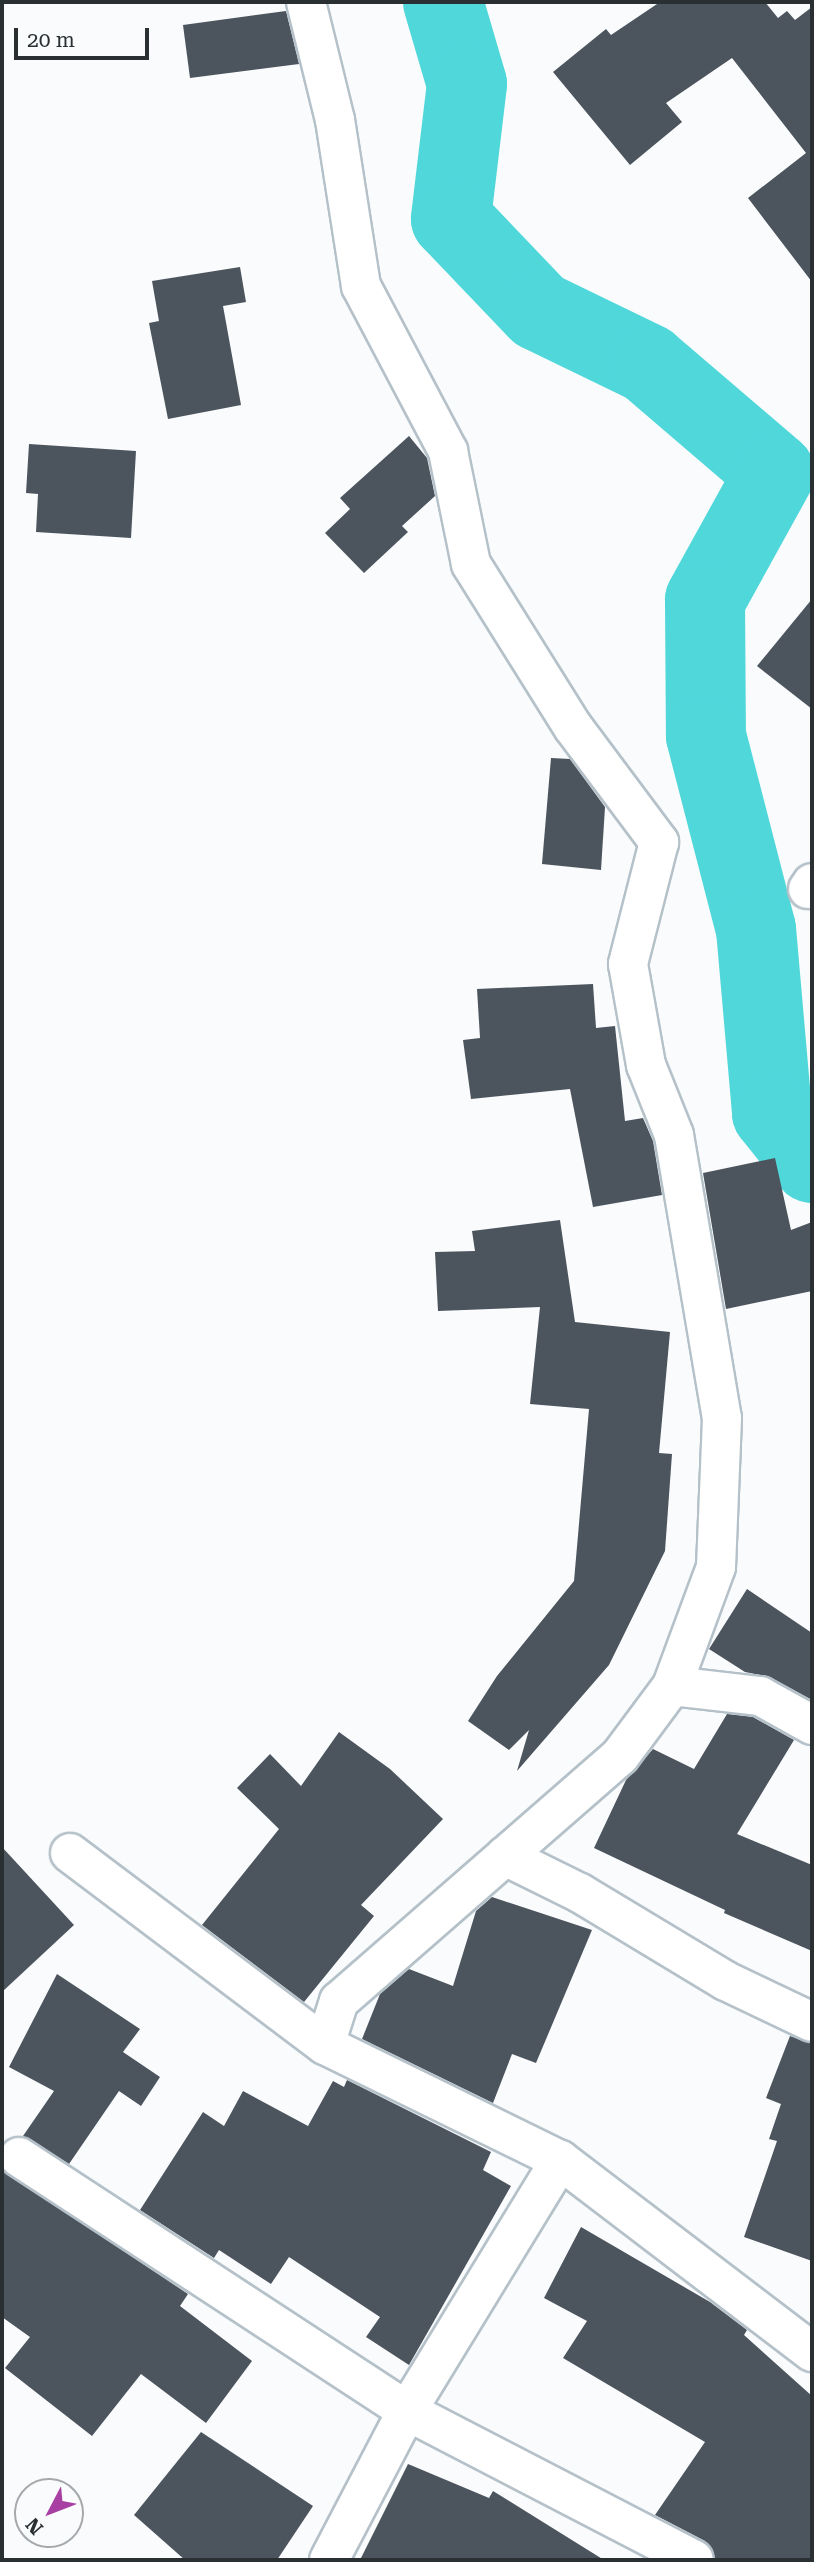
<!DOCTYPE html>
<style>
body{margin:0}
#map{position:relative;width:814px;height:2562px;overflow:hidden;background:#f9fbfd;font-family:"Roboto Serif",serif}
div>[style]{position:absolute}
.river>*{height:80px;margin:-40px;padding:0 40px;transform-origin:40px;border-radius:40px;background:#4fd7da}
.building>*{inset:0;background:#4c545d}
.roads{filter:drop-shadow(2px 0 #b5c1c9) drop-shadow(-2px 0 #b5c1c9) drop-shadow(0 2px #b5c1c9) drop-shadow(0 -2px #b5c1c9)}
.street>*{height:38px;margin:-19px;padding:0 19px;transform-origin:19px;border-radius:19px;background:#fff}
span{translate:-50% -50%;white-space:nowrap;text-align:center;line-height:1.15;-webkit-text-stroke:7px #f9fbfd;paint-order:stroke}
.frame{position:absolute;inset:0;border:4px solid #2a2f32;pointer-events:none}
.north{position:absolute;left:14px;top:2478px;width:70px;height:70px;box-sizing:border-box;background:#f9fbfd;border:2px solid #a6a9ac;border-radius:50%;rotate:228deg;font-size:19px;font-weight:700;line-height:28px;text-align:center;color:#2a2f32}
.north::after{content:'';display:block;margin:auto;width:24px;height:32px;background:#a840a3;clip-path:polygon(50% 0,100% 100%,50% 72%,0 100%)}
.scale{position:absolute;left:14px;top:28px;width:135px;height:32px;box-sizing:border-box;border:4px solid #2a2f32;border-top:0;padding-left:9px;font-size:21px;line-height:24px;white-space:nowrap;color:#2a2f32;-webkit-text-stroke:5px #f9fbfd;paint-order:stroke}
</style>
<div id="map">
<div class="river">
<div style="left:443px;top:2px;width:85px;rotate:73.7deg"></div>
<div style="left:467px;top:84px;width:136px;rotate:96.8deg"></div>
<div style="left:451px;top:219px;width:127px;rotate:46.3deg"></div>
<div style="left:539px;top:311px;width:121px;rotate:25.9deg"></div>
<div style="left:648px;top:364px;width:167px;rotate:40.6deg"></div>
<div style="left:775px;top:473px;width:145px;rotate:118.9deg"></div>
<div style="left:705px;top:600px;width:136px;rotate:89.6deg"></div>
<div style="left:706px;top:736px;width:199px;rotate:75.5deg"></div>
<div style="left:756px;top:929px;width:185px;rotate:85deg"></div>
<div style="left:772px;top:1113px;width:64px;rotate:51.3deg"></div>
</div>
<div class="building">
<div style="clip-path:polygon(660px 2px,765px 2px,778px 18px,787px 11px,795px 20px,812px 7px,812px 282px,748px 198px,806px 153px,732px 58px,666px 103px,682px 122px,630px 165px,553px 72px,606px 29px,611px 35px)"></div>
<div style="clip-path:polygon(286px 11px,299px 64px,190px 78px,183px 25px)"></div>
<div style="clip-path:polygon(240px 267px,246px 302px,223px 306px,241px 405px,168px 419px,149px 323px,159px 321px,152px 281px)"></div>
<div style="clip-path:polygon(409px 436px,427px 458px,435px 496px,402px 526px,408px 532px,364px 573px,325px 533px,350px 509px,340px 498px)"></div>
<div style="clip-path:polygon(29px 444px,136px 451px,131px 538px,36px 532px,38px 494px,26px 493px)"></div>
<div style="clip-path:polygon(812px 599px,812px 709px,757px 666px)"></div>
<div style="clip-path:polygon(551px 758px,570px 759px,605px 807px,601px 870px,542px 864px)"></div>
<div style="clip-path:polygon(593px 984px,596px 1028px,615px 1026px,625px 1121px,643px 1118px,653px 1141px,662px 1195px,593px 1207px,570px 1089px,471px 1099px,463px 1040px,480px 1038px,477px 989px)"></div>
<div style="clip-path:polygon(775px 1158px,791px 1230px,812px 1222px,812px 1291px,726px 1309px,703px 1173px)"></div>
<div style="clip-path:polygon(560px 1220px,575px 1322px,670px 1332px,659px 1453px,672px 1454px,665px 1551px,609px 1665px,517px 1771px,529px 1730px,509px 1750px,468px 1721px,497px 1676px,574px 1581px,589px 1409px,530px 1404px,540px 1307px,438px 1311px,435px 1252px,475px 1251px,472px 1231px)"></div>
<div style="clip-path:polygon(747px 1589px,812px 1633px,812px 1700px,770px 1677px,745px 1672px,709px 1649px)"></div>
<div style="clip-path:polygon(727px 1714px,753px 1717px,794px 1740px,737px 1834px,812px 1865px,812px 1951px,724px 1913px,725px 1910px,594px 1848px,626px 1780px,653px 1749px,694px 1769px)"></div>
<div style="clip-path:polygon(339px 1732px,390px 1769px,443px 1819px,361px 1905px,374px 1916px,304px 2002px,202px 1925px,279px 1829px,237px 1788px,270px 1754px,301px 1786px)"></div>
<div style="clip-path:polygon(2px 1847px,74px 1925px,2px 1992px)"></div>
<div style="clip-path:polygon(492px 1897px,592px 1930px,536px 2063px,512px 2054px,493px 2103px,362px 2039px,380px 1994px,409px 1969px,453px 1986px,476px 1911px)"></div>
<div style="clip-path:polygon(57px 1974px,140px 2029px,123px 2052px,160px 2077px,141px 2106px,119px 2091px,69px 2164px,23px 2136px,54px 2091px,9px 2067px)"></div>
<div style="clip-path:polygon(790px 2036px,812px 2044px,812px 2261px,744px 2237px,777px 2141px,769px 2139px,781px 2104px,766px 2098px)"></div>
<div style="clip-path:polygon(347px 2080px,491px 2152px,483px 2170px,511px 2186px,409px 2365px,366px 2337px,380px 2317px,289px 2257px,271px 2284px,219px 2250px,214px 2258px,140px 2210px,203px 2112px,224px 2126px,243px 2091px,308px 2126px,333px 2081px,344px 2087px)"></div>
<div style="clip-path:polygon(2px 2170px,188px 2294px,180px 2306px,252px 2361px,206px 2423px,141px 2374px,92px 2436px,5px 2368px,30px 2337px,2px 2317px)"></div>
<div style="clip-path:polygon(581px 2227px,710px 2302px,747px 2330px,744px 2335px,812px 2396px,812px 2560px,716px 2560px,705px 2541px,655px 2515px,705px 2442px,563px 2358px,587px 2321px,544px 2298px)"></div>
<div style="clip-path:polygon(201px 2432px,313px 2506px,277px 2560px,185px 2560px,134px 2515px)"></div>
<div style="clip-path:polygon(408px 2464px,489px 2498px,493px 2491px,604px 2560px,360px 2560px)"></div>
</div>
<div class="roads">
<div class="street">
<div style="left:306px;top:2px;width:122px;rotate:76.2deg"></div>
<div style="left:335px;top:120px;width:168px;rotate:81.1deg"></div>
<div style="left:361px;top:286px;width:187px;rotate:62.2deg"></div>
<div style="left:448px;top:451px;width:115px;rotate:78.5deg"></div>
<div style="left:471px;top:564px;width:192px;rotate:58deg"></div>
<div style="left:573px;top:727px;width:144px;rotate:53.2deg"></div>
<div style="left:659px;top:842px;width:126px;rotate:104.3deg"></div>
<div style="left:628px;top:964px;width:103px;rotate:79.9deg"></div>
<div style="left:646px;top:1065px;width:75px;rotate:68.2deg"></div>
<div style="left:674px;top:1135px;width:287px;rotate:80.4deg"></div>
<div style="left:722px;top:1418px;width:149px;rotate:92.3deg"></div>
<div style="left:716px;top:1567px;width:127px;rotate:110.3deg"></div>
<div style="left:672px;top:1686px;width:87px;rotate:126.6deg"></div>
<div style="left:620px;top:1756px;width:373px;rotate:138.9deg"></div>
<div style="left:339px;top:2001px;width:46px;rotate:107.7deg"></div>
<div style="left:325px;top:2045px;width:262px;rotate:26.1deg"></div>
<div style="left:560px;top:2160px;width:317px;rotate:37.3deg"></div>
<div style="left:808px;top:889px;width:7px;rotate:-56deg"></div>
<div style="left:672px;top:1686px;width:89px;rotate:6.5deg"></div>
<div style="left:760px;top:1696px;width:60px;rotate:29.1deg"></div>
<div style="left:70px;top:1853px;width:319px;rotate:37deg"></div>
<div style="left:505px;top:1856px;width:84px;rotate:26.3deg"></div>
<div style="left:580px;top:1893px;width:170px;rotate:31.1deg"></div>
<div style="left:726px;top:1981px;width:95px;rotate:25.5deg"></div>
<div style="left:19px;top:2157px;width:464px;rotate:33.2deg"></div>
<div style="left:407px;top:2411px;width:323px;rotate:27.4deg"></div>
<div style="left:329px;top:2560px;width:168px;rotate:-62.4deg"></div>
<div style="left:407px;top:2411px;width:294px;rotate:-58.6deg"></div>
</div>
</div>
<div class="frame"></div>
<div class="north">N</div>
<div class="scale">20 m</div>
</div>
